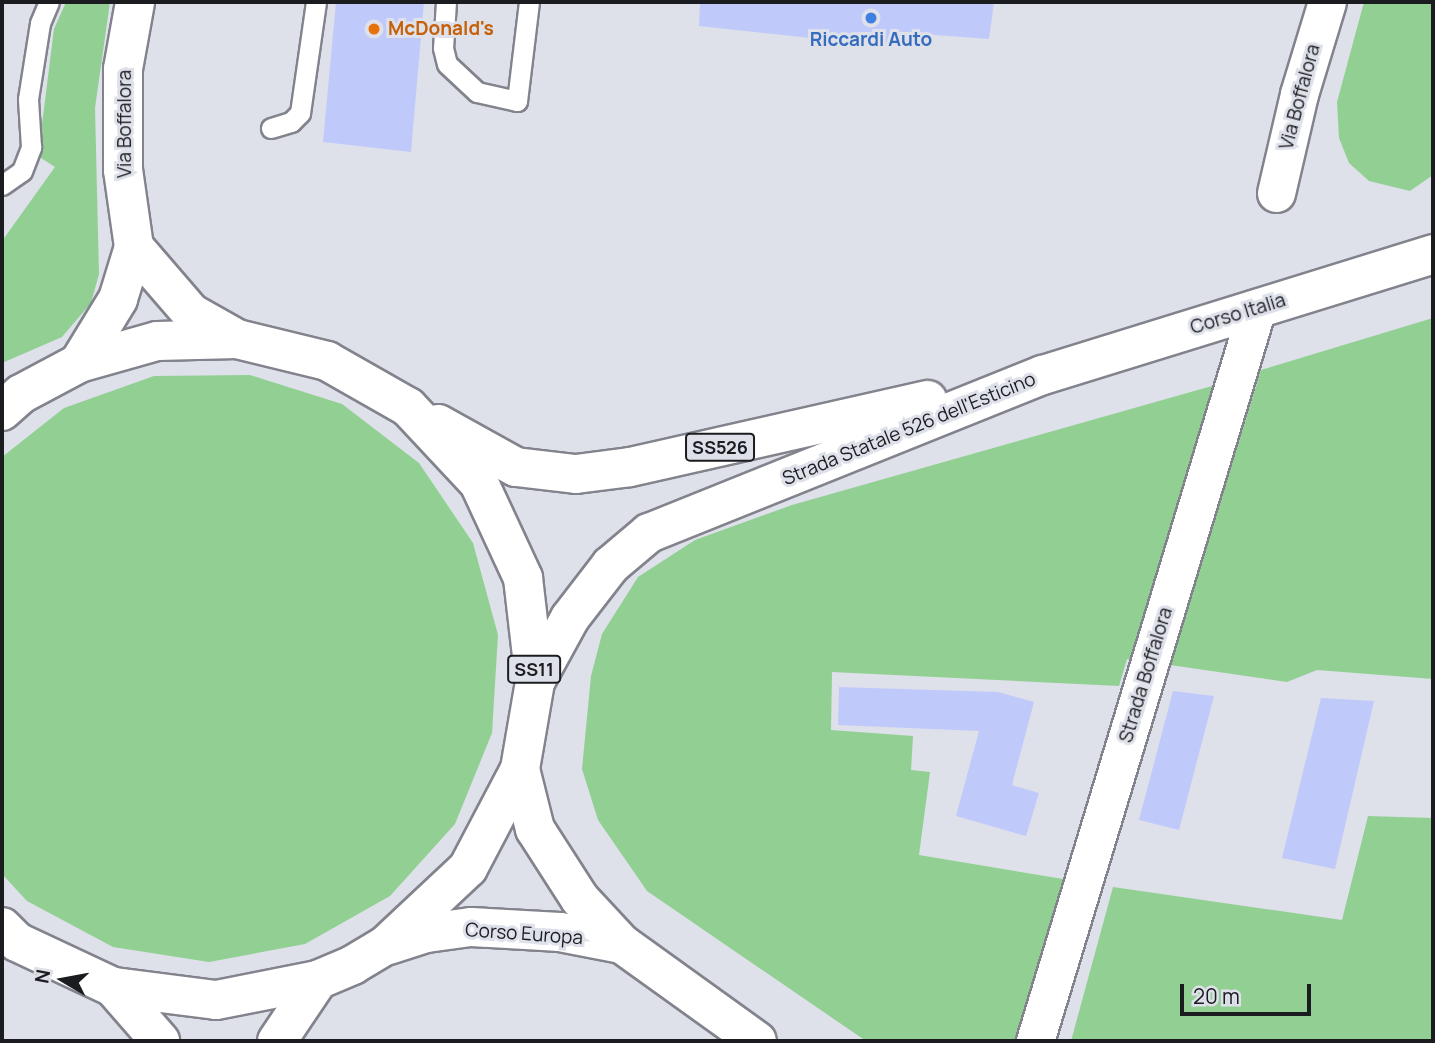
<!DOCTYPE html>
<style>
body{margin:0}
#map{position:relative;width:1435px;height:1043px;overflow:hidden;background:#dee0ea;font-family:Manrope,sans-serif}
div>[style]{position:absolute}
.green>*{inset:0;background:#91d092}
.building>*{inset:0;background:#c0cafa}
.roads{filter:drop-shadow(2px 0 #82838c) drop-shadow(-2px 0 #82838c) drop-shadow(0 2px #82838c) drop-shadow(0 -2px #82838c)}
.service>*{height:19px;margin:-9.5px;padding:0 9.5px;transform-origin:9.5px;border-radius:9.5px;background:#fff}
.minor>*{height:37px;margin:-18.5px;padding:0 18.5px;transform-origin:18.5px;border-radius:18.5px;background:#fff}
.tertiary>*{height:38px;margin:-19px;padding:0 19px;transform-origin:19px;border-radius:19px;background:#fff}
.primary>*{height:38px;margin:-19px;padding:0 19px;transform-origin:19px;border-radius:19px;background:#fff}
.dots>*{width:19px;height:19px;translate:-50% -50%;box-sizing:border-box;border:4px solid #dee0ea;border-radius:50%}
span{translate:-50% -50%;white-space:nowrap;text-align:center;line-height:1.15;-webkit-text-stroke:6px #dee0ea;paint-order:stroke}
.shield-label span{padding:2px 5px;background:#dee0ea;border:2px solid;border-radius:5px;-webkit-text-stroke-width:0}
.shield-label{font-size:18px;color:#1b1c1f;font-weight:700}
.food-label{font-size:19px;color:#c56008;font-weight:700}
.left{translate:0 -50%;text-align:left}
.shop-label{font-size:19px;color:#366cbe;font-weight:700}
.street-label{font-size:19px;color:#1b1c1f}
.frame{position:absolute;inset:0;border:4px solid #1b1c1f;pointer-events:none}
.north{position:absolute;left:28px;top:945px;width:70px;height:70px;-webkit-text-stroke:5px #dee0ea;paint-order:stroke;rotate:280deg;font-size:19px;font-weight:700;line-height:28px;text-align:center;color:#1b1c1f}
.north::after{content:'';display:block;margin:auto;width:24px;height:32px;background:#1b1c1f;clip-path:polygon(50% 0,100% 100%,50% 72%,0 100%)}
.scale{position:absolute;left:1180px;top:984px;width:131px;height:32px;box-sizing:border-box;border:4px solid #1b1c1f;border-top:0;padding-left:9px;font-size:21px;line-height:24px;white-space:nowrap;color:#1b1c1f;-webkit-text-stroke:5px #dee0ea;paint-order:stroke}
</style>
<div id="map">
<div class="green">
<div style="clip-path:polygon(66px 2px,110px 2px,95px 108px,99px 274px,91px 303px,62px 337px,2px 363px,2px 241px,55px 167px,38px 156px,54px 29px)"></div>
<div style="clip-path:polygon(1364px 2px,1433px 2px,1433px 175px,1410px 191px,1369px 181px,1349px 163px,1339px 138px,1337px 102px)"></div>
<div style="clip-path:polygon(1433px 318px,1433px 679px,1317px 670px,1287px 682px,1170px 665px,1261px 370px)"></div>
<div style="clip-path:polygon(250px 375px,342px 404px,419px 463px,473px 543px,498px 635px,492px 733px,455px 824px,390px 896px,305px 944px,209px 962px,113px 947px,27px 901px,2px 874px,2px 457px,64px 408px,154px 376px)"></div>
<div style="clip-path:polygon(1219px 384px,1134px 660px,1127px 659px,1119px 686px,832px 672px,831px 730px,913px 736px,911px 770px,930px 772px,919px 855px,1069px 880px,1014px 1041px,866px 1041px,647px 891px,598px 820px,582px 769px,591px 676px,602px 634px,638px 577px,695px 540px,792px 505px)"></div>
<div style="clip-path:polygon(1368px 816px,1433px 818px,1433px 1041px,1071px 1041px,1113px 887px,1342px 920px)"></div>
</div>
<div class="building">
<div style="clip-path:polygon(336px 2px,424px 2px,411px 152px,323px 142px)"></div>
<div style="clip-path:polygon(700px 2px,994px 2px,989px 39px,895px 32px,883px 46px,699px 26px)"></div>
<div style="clip-path:polygon(839px 687px,998px 692px,1034px 702px,1012px 785px,1039px 793px,1026px 836px,956px 816px,979px 731px,838px 725px)"></div>
<div style="clip-path:polygon(1173px 691px,1214px 696px,1179px 830px,1139px 820px)"></div>
<div style="clip-path:polygon(1321px 698px,1374px 701px,1335px 869px,1282px 858px)"></div>
</div>
<div class="roads">
<div class="service">
<div style="left:446px;top:2px;width:46px;rotate:93.7deg"></div>
<div style="left:443px;top:48px;width:16px;rotate:76deg"></div>
<div style="left:447px;top:64px;width:41px;rotate:43deg"></div>
<div style="left:477px;top:92px;width:41px;rotate:12.7deg"></div>
<div style="left:517px;top:101px;width:100px;rotate:-83.1deg"></div>
<div style="left:271px;top:128px;width:21px;rotate:-17deg"></div>
<div style="left:291px;top:122px;width:13px;rotate:-45deg"></div>
<div style="left:300px;top:113px;width:112px;rotate:-81.8deg"></div>
<div style="left:2px;top:185px;width:24px;rotate:-35deg"></div>
<div style="left:22px;top:171px;width:26px;rotate:-69deg"></div>
<div style="left:31px;top:147px;width:48px;rotate:-93.6deg"></div>
<div style="left:28px;top:99px;width:77px;rotate:-81deg"></div>
<div style="left:40px;top:23px;width:23px;rotate:-67deg"></div>
</div>
<div class="minor">
<div style="left:1276px;top:193px;width:102px;rotate:-76.9deg"></div>
<div style="left:1299px;top:94px;width:96px;rotate:-73.1deg"></div>
<div style="left:1035px;top:1041px;width:766px;rotate:-73.15deg"></div>
</div>
<div class="tertiary">
<div style="left:134px;top:247px;width:87px;rotate:49.2deg"></div>
<div style="left:191px;top:313px;width:53px;rotate:29.5deg"></div>
<div style="left:79px;top:363px;width:75px;rotate:-58.6deg"></div>
<div style="left:118px;top:299px;width:54px;rotate:-72.9deg"></div>
<div style="left:134px;top:247px;width:78px;rotate:-98.1deg"></div>
<div style="left:123px;top:170px;width:101px;rotate:-90deg"></div>
<div style="left:123px;top:69px;width:68px;rotate:-79.8deg"></div>
<div style="left:113px;top:987px;width:72px;rotate:49deg"></div>
<div style="left:277px;top:1041px;width:73px;rotate:-56.1deg"></div>
</div>
<div class="primary">
<div style="left:2px;top:411px;width:25px;rotate:-42deg"></div>
<div style="left:21px;top:394px;width:66px;rotate:-28.1deg"></div>
<div style="left:79px;top:363px;width:81px;rotate:-15.8deg"></div>
<div style="left:157px;top:341px;width:80px;rotate:-1.4deg"></div>
<div style="left:237px;top:339px;width:93px;rotate:13.7deg"></div>
<div style="left:327px;top:361px;width:93px;rotate:29.6deg"></div>
<div style="left:408px;top:407px;width:104px;rotate:46.9deg"></div>
<div style="left:479px;top:483px;width:105px;rotate:65.1deg"></div>
<div style="left:523px;top:578px;width:105px;rotate:83.4deg"></div>
<div style="left:535px;top:682px;width:88px;rotate:99.8deg"></div>
<div style="left:520px;top:769px;width:112px;rotate:117.7deg"></div>
<div style="left:468px;top:868px;width:112px;rotate:136.8deg"></div>
<div style="left:386px;top:945px;width:39px;rotate:149deg"></div>
<div style="left:353px;top:965px;width:38px;rotate:157deg"></div>
<div style="left:318px;top:980px;width:104px;rotate:168.9deg"></div>
<div style="left:216px;top:1000px;width:104px;rotate:-172.8deg"></div>
<div style="left:113px;top:987px;width:106px;rotate:-154.9deg"></div>
<div style="left:17px;top:942px;width:21px;rotate:-135deg"></div>
<div style="left:438px;top:424px;width:89px;rotate:28.9deg"></div>
<div style="left:516px;top:467px;width:60px;rotate:6.7deg"></div>
<div style="left:576px;top:474px;width:54px;rotate:-7.4deg"></div>
<div style="left:630px;top:467px;width:305px;rotate:-12.7deg"></div>
<div style="left:535px;top:682px;width:73px;rotate:-61.3deg"></div>
<div style="left:570px;top:618px;width:67px;rotate:-52.3deg"></div>
<div style="left:611px;top:565px;width:50px;rotate:-40.1deg"></div>
<div style="left:649px;top:533px;width:424px;rotate:-21.9deg"></div>
<div style="left:1043px;top:375px;width:408px;rotate:-17.2deg"></div>
<div style="left:520px;top:769px;width:62px;rotate:76deg"></div>
<div style="left:535px;top:829px;width:83px;rotate:57.3deg"></div>
<div style="left:580px;top:899px;width:62px;rotate:47deg"></div>
<div style="left:622px;top:944px;width:166px;rotate:35.7deg"></div>
<div style="left:389px;top:945px;width:40px;rotate:-18deg"></div>
<div style="left:427px;top:933px;width:44px;rotate:-7.8deg"></div>
<div style="left:471px;top:927px;width:89px;rotate:3.2deg"></div>
<div style="left:560px;top:932px;width:63px;rotate:11deg"></div>
</div>
</div>
<div class="dots">
<div style="left:871px;top:18px;background:#3f7fe0"></div>
<div style="left:374px;top:29px;background:#e8710a"></div>
</div>
<div class="shield-label">
<span style="left:720px;top:447px">SS526</span>
<span style="left:534px;top:669px">SS11</span>
</div>
<div class="food-label">
<span class="left" style="left:388px;top:29px">McDonald's</span>
</div>
<div class="shop-label">
<span style="left:871px;top:40px">Riccardi Auto</span>
</div>
<div class="street-label">
<span style="left:1300px;top:97px;rotate:-75deg">Via Boffalora</span>
<span style="left:125px;top:124px;rotate:-90deg">Via Boffalora</span>
<span style="left:1238px;top:314px;rotate:-17deg">Corso Italia</span>
<span style="left:909px;top:429px;rotate:-22deg">Strada Statale 526 dell'Esticino</span>
<span style="left:1146px;top:675px;rotate:-73deg">Strada Boffalora</span>
<span style="left:524px;top:934px;rotate:4deg">Corso Europa</span>
</div>
<div class="frame"></div>
<div class="north">N</div>
<div class="scale">20 m</div>
</div>
